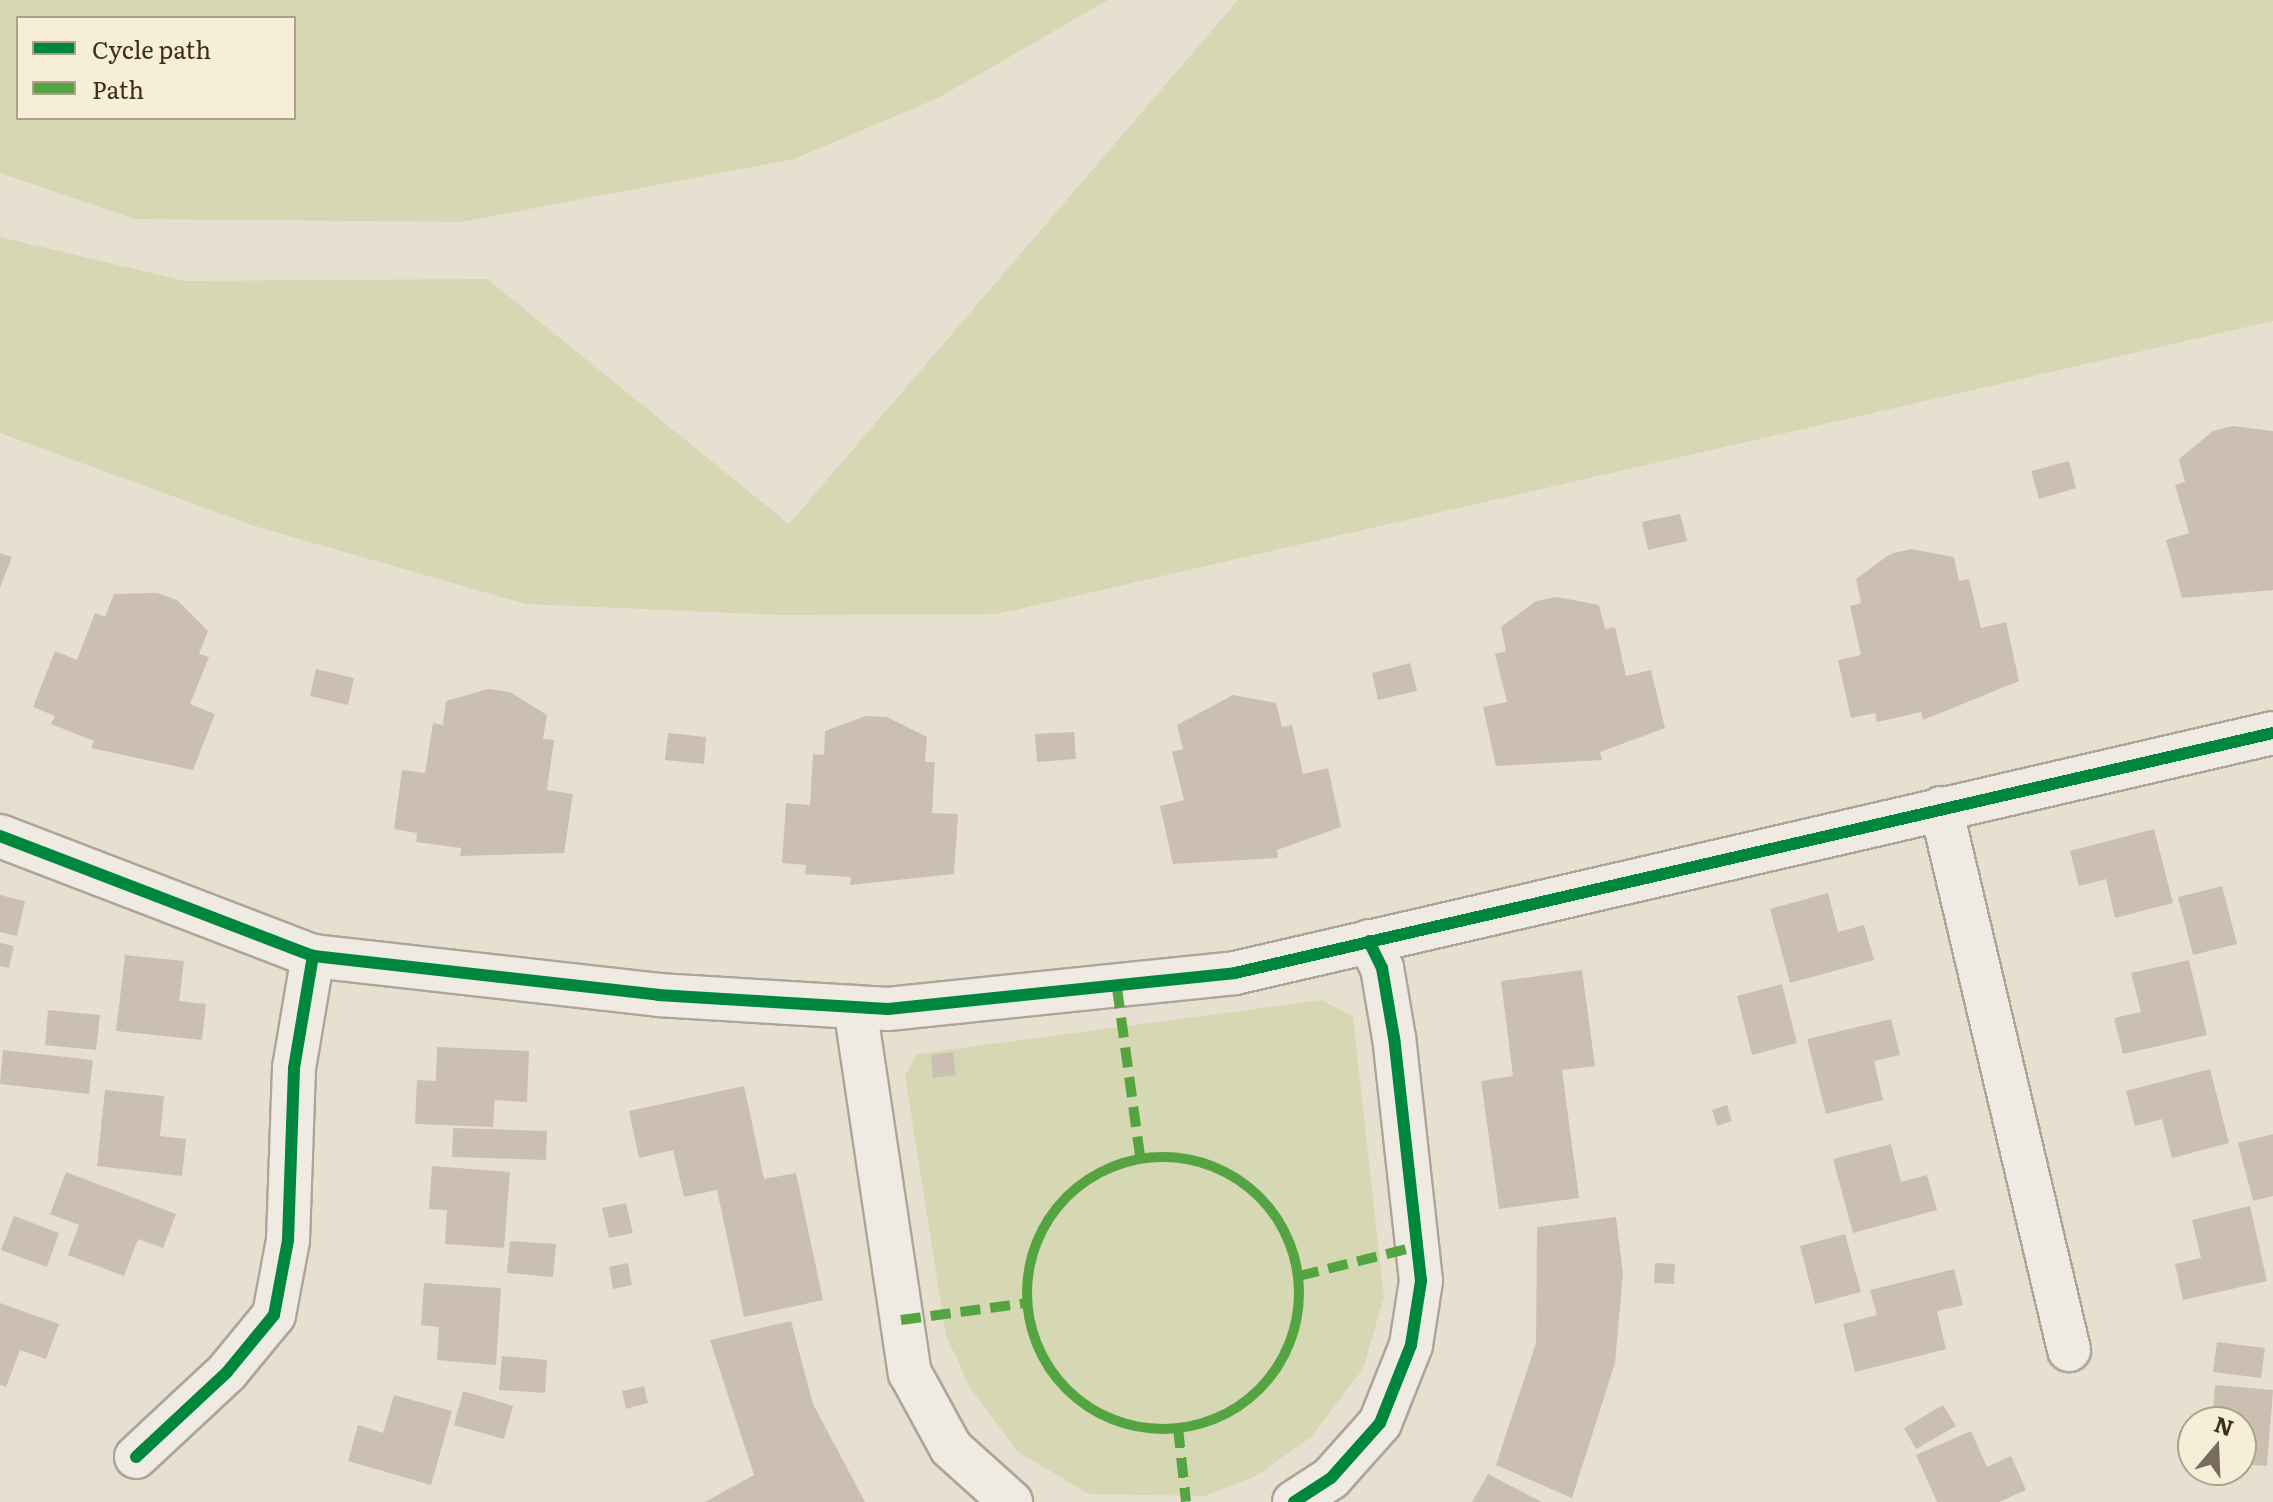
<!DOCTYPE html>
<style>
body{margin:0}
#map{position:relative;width:2273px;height:1502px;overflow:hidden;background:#e7e0d1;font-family:Literata,serif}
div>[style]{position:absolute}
.green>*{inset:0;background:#d6d7b3}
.building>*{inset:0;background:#cbbfb2}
.roads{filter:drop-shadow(2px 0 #ada599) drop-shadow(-2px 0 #ada599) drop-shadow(0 2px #ada599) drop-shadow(0 -2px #ada599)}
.street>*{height:42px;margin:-21px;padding:0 21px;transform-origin:21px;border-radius:21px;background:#efebe3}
.quiet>*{height:10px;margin-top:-5px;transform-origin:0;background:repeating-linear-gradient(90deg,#54a441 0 20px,transparent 0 30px)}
.quiet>.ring{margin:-5px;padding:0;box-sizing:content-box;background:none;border:10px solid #54a441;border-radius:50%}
.cycleway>*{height:12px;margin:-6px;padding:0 6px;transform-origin:6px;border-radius:6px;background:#00873e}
span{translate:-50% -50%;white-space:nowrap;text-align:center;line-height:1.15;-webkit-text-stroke:6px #f7eed8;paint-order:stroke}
.legend{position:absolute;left:16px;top:16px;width:280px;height:104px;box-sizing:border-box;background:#f7eed8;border:2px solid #ada18e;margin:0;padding:10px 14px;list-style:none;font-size:24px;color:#3d2e20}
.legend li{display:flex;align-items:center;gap:16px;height:40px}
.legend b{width:40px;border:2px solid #ada18e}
.north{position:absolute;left:2177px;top:1406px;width:80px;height:80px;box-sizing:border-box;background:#f7eed8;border:2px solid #ada18e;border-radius:50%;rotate:19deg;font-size:22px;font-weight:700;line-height:32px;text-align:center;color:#3d2e20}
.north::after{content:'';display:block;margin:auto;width:28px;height:36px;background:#786c5e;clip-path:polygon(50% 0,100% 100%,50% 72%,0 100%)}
</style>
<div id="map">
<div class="green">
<div style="clip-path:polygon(evenodd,0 0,1108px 0,938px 98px,794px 159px,461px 222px,135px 219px,0 173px,0 0,18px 18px,294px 18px,294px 118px,18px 118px,18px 18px)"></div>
<div style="clip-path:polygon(1238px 0,2273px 0,2273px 321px,997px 614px,781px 615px,526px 604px,254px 526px,0 433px,0 237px,185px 281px,487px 279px,789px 524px)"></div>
<div style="clip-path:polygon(1322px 1000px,1353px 1017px,1384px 1297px,1363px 1369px,1311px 1437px,1256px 1476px,1204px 1496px,1089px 1494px,1018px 1452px,970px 1388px,946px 1335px,905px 1076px,917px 1054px)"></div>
</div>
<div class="building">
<div style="clip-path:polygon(2233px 426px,2273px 431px,2273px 590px,2182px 598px,2166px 540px,2189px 533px,2175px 485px,2185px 482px,2179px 459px,2213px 431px)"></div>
<div style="clip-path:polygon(2069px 461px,2076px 488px,2039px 499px,2031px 471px)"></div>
<div style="clip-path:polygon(1680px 514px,1687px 541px,1648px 550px,1642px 522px)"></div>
<div style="clip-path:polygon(1911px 549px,1954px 557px,1959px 581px,1969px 579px,1981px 628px,2006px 622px,2019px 681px,1923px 720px,1921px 712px,1877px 722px,1875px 713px,1851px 718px,1838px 660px,1861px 655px,1850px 606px,1861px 603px,1856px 579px,1890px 554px)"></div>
<div style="clip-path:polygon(0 553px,12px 557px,0 588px)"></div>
<div style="clip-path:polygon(157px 593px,177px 600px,208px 631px,199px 654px,209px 657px,190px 704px,215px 714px,193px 770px,91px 748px,94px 741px,51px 724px,55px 716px,33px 707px,55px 651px,77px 660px,95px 613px,105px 617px,114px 594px)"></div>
<div style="clip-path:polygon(1557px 597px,1599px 605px,1605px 629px,1615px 627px,1626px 676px,1651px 670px,1665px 728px,1600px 752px,1602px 760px,1496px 766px,1483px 707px,1507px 702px,1495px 654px,1506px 651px,1501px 627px,1536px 601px)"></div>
<div style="clip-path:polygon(1410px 663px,1417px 691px,1378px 700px,1372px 673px)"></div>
<div style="clip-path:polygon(316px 669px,354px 678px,348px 705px,310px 696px)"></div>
<div style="clip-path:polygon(488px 689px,510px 692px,547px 715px,543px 739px,554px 740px,547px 790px,573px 794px,564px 853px,460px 856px,461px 848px,416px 842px,417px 833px,394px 829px,402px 770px,425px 773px,433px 723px,443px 725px,446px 701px)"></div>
<div style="clip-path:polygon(1233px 695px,1276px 703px,1282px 727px,1292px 725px,1303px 774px,1328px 768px,1341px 827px,1277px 850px,1278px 858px,1173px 864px,1160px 806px,1184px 800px,1172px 752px,1183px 749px,1177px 725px)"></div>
<div style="clip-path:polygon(866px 716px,887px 717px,927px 737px,925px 762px,935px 762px,932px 813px,958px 814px,954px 874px,850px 885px,851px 877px,805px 874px,806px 865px,782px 863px,786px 803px,810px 805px,813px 754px,824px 755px,825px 731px)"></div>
<div style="clip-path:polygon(1074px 732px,1076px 759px,1037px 762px,1035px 734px)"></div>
<div style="clip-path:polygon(668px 733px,706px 737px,704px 764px,665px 760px)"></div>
<div style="clip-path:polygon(2154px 829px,2173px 903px,2115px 918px,2106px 879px,2079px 886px,2070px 851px)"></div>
<div style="clip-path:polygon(2222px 886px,2237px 944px,2193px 955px,2178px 897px)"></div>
<div style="clip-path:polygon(1828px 893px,1838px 932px,1864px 925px,1874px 960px,1790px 983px,1770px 909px)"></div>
<div style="clip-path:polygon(0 895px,25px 901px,17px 936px,0 932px)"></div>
<div style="clip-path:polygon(0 943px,14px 946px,9px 968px,0 966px)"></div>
<div style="clip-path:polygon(125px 955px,184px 961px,179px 1001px,206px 1004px,202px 1040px,116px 1031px)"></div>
<div style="clip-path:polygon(2189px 960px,2207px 1035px,2123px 1054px,2114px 1018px,2141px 1012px,2131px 973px)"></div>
<div style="clip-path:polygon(1582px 970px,1595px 1066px,1562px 1070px,1579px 1198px,1499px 1209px,1481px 1081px,1513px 1076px,1501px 981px)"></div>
<div style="clip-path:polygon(1782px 984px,1797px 1043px,1752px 1055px,1737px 996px)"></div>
<div style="clip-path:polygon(48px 1010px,100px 1015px,96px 1050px,45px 1045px)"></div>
<div style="clip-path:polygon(1891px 1019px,1900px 1055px,1874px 1061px,1883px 1100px,1826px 1114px,1807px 1039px)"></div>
<div style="clip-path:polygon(437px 1047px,529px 1051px,527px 1102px,495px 1100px,493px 1127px,415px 1124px,417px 1080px,436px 1081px)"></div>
<div style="clip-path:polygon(3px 1050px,93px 1060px,89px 1094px,0 1084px)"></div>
<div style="clip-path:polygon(953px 1052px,956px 1075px,933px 1078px,931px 1055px)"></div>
<div style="clip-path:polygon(2210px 1069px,2229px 1143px,2172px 1158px,2162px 1119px,2135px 1126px,2126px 1091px)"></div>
<div style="clip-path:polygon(744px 1086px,764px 1179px,796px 1173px,823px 1300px,744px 1317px,717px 1190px,684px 1197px,673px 1150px,639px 1158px,629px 1111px)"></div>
<div style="clip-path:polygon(105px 1090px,164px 1096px,160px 1136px,186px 1139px,182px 1176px,97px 1166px)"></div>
<div style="clip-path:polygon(1727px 1105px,1732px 1121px,1717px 1126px,1712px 1110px)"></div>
<div style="clip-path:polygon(453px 1128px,547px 1131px,546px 1160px,452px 1157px)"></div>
<div style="clip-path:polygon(2273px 1134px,2273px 1196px,2253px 1201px,2238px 1143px)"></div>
<div style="clip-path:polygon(1891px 1144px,1901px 1182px,1927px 1175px,1937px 1210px,1853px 1233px,1833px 1159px)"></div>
<div style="clip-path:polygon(432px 1166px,510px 1172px,504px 1248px,445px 1244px,447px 1210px,429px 1209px)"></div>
<div style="clip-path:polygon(66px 1172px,176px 1214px,163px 1248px,138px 1239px,124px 1276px,68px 1255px,79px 1225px,50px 1214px)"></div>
<div style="clip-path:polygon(626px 1203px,633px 1233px,609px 1238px,602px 1208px)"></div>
<div style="clip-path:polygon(2250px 1206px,2267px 1281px,2183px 1300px,2175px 1264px,2201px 1258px,2192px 1220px)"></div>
<div style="clip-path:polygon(14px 1216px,59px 1233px,47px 1267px,1px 1250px)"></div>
<div style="clip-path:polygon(1616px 1217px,1623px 1273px,1615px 1363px,1572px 1498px,1496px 1465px,1536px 1343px,1537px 1227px)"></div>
<div style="clip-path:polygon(1845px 1234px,1861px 1292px,1815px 1304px,1800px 1246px)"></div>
<div style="clip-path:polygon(510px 1241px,556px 1244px,553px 1277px,507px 1273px)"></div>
<div style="clip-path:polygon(628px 1263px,632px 1285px,613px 1289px,609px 1267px)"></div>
<div style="clip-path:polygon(1655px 1263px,1675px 1264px,1674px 1284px,1654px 1283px)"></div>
<div style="clip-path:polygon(1954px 1269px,1963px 1305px,1937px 1311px,1946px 1349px,1855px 1372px,1843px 1324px,1877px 1315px,1870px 1290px)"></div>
<div style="clip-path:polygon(424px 1283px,501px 1288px,496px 1365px,437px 1360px,439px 1327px,421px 1325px)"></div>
<div style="clip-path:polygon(0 1303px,59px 1324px,46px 1359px,20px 1350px,6px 1387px,0 1385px)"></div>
<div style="clip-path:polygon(791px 1321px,813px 1404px,865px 1502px,705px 1502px,754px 1475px,710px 1340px)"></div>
<div style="clip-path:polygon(2217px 1342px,2265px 1348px,2261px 1378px,2213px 1372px)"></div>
<div style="clip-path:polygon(502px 1356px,547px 1360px,545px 1393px,499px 1390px)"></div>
<div style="clip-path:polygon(2215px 1385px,2273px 1390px,2267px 1466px,2241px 1464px,2241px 1422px,2212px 1422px)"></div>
<div style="clip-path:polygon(644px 1386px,648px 1403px,626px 1409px,622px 1391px)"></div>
<div style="clip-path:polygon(463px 1391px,513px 1406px,504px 1439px,454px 1425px)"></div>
<div style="clip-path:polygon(394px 1395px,452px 1411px,431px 1485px,348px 1461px,358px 1425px,383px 1433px)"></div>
<div style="clip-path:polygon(1943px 1405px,1956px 1426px,1916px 1449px,1904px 1428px)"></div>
<div style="clip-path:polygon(2185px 1421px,2193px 1422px,2193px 1459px,2181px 1458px)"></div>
<div style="clip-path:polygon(1971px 1431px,1987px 1467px,2011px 1456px,2026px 1490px,1999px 1502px,1937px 1502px,1916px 1455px)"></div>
<div style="clip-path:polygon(1488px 1474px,1542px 1502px,1472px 1502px)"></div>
</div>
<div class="roads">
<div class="street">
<div style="left:1941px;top:808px;width:557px;rotate:76.71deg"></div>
<div style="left:0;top:836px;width:335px;rotate:21deg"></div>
<div style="left:313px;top:956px;width:347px;rotate:6.4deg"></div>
<div style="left:658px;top:995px;width:230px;rotate:3.5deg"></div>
<div style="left:888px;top:1009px;width:349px;rotate:-5.9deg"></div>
<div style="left:1235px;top:973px;width:1065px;rotate:-13.02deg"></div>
<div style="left:855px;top:1007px;width:370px;rotate:81.5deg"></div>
<div style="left:910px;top:1373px;width:85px;rotate:61.3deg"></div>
<div style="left:951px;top:1448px;width:81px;rotate:42deg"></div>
<div style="left:136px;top:1457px;width:125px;rotate:-43deg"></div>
<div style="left:227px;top:1372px;width:74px;rotate:-50.5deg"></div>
<div style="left:274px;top:1315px;width:76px;rotate:-79.4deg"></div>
<div style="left:288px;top:1240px;width:172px;rotate:-88deg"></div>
<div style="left:294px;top:1068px;width:114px;rotate:-80.4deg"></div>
<div style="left:1294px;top:1502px;width:44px;rotate:-33deg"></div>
<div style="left:1331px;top:1478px;width:74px;rotate:-48.3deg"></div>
<div style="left:1380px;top:1423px;width:84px;rotate:-68.3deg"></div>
<div style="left:1411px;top:1345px;width:65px;rotate:-81.1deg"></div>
<div style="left:1421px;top:1281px;width:244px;rotate:-96.3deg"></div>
<div style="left:1394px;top:1038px;width:71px;rotate:-99.7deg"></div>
<div style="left:1382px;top:968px;width:30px;rotate:-116deg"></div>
</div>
</div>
<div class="quiet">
<div style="left:1117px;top:988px;width:171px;rotate:82.2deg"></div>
<div class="ring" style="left:1027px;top:1157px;width:262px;height:262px"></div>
<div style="left:1299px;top:1276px;width:123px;rotate:-14.1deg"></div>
<div style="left:901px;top:1320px;width:126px;rotate:-7.7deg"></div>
<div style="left:1178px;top:1428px;width:74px;rotate:83.8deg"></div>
</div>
<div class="cycleway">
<div style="left:0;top:836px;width:335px;rotate:21deg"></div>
<div style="left:313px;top:956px;width:347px;rotate:6.4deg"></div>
<div style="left:658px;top:995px;width:230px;rotate:3.5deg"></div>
<div style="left:888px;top:1009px;width:349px;rotate:-5.9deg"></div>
<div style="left:1235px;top:973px;width:1065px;rotate:-13.02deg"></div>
<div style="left:136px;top:1457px;width:125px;rotate:-43deg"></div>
<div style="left:227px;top:1372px;width:74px;rotate:-50.5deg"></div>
<div style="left:274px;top:1315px;width:76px;rotate:-79.4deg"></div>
<div style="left:288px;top:1240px;width:172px;rotate:-88deg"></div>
<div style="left:294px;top:1068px;width:114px;rotate:-80.4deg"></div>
<div style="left:1294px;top:1502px;width:44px;rotate:-33deg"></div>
<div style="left:1331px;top:1478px;width:74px;rotate:-48.3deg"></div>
<div style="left:1380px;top:1423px;width:84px;rotate:-68.3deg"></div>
<div style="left:1411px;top:1345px;width:65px;rotate:-81.1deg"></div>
<div style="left:1421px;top:1281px;width:244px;rotate:-96.3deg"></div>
<div style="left:1394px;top:1038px;width:71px;rotate:-99.7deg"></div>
<div style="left:1382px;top:968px;width:30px;rotate:-116deg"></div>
</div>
<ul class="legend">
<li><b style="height:10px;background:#00873e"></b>Cycle path</li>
<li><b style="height:10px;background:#54a441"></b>Path</li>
</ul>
<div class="north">N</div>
</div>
